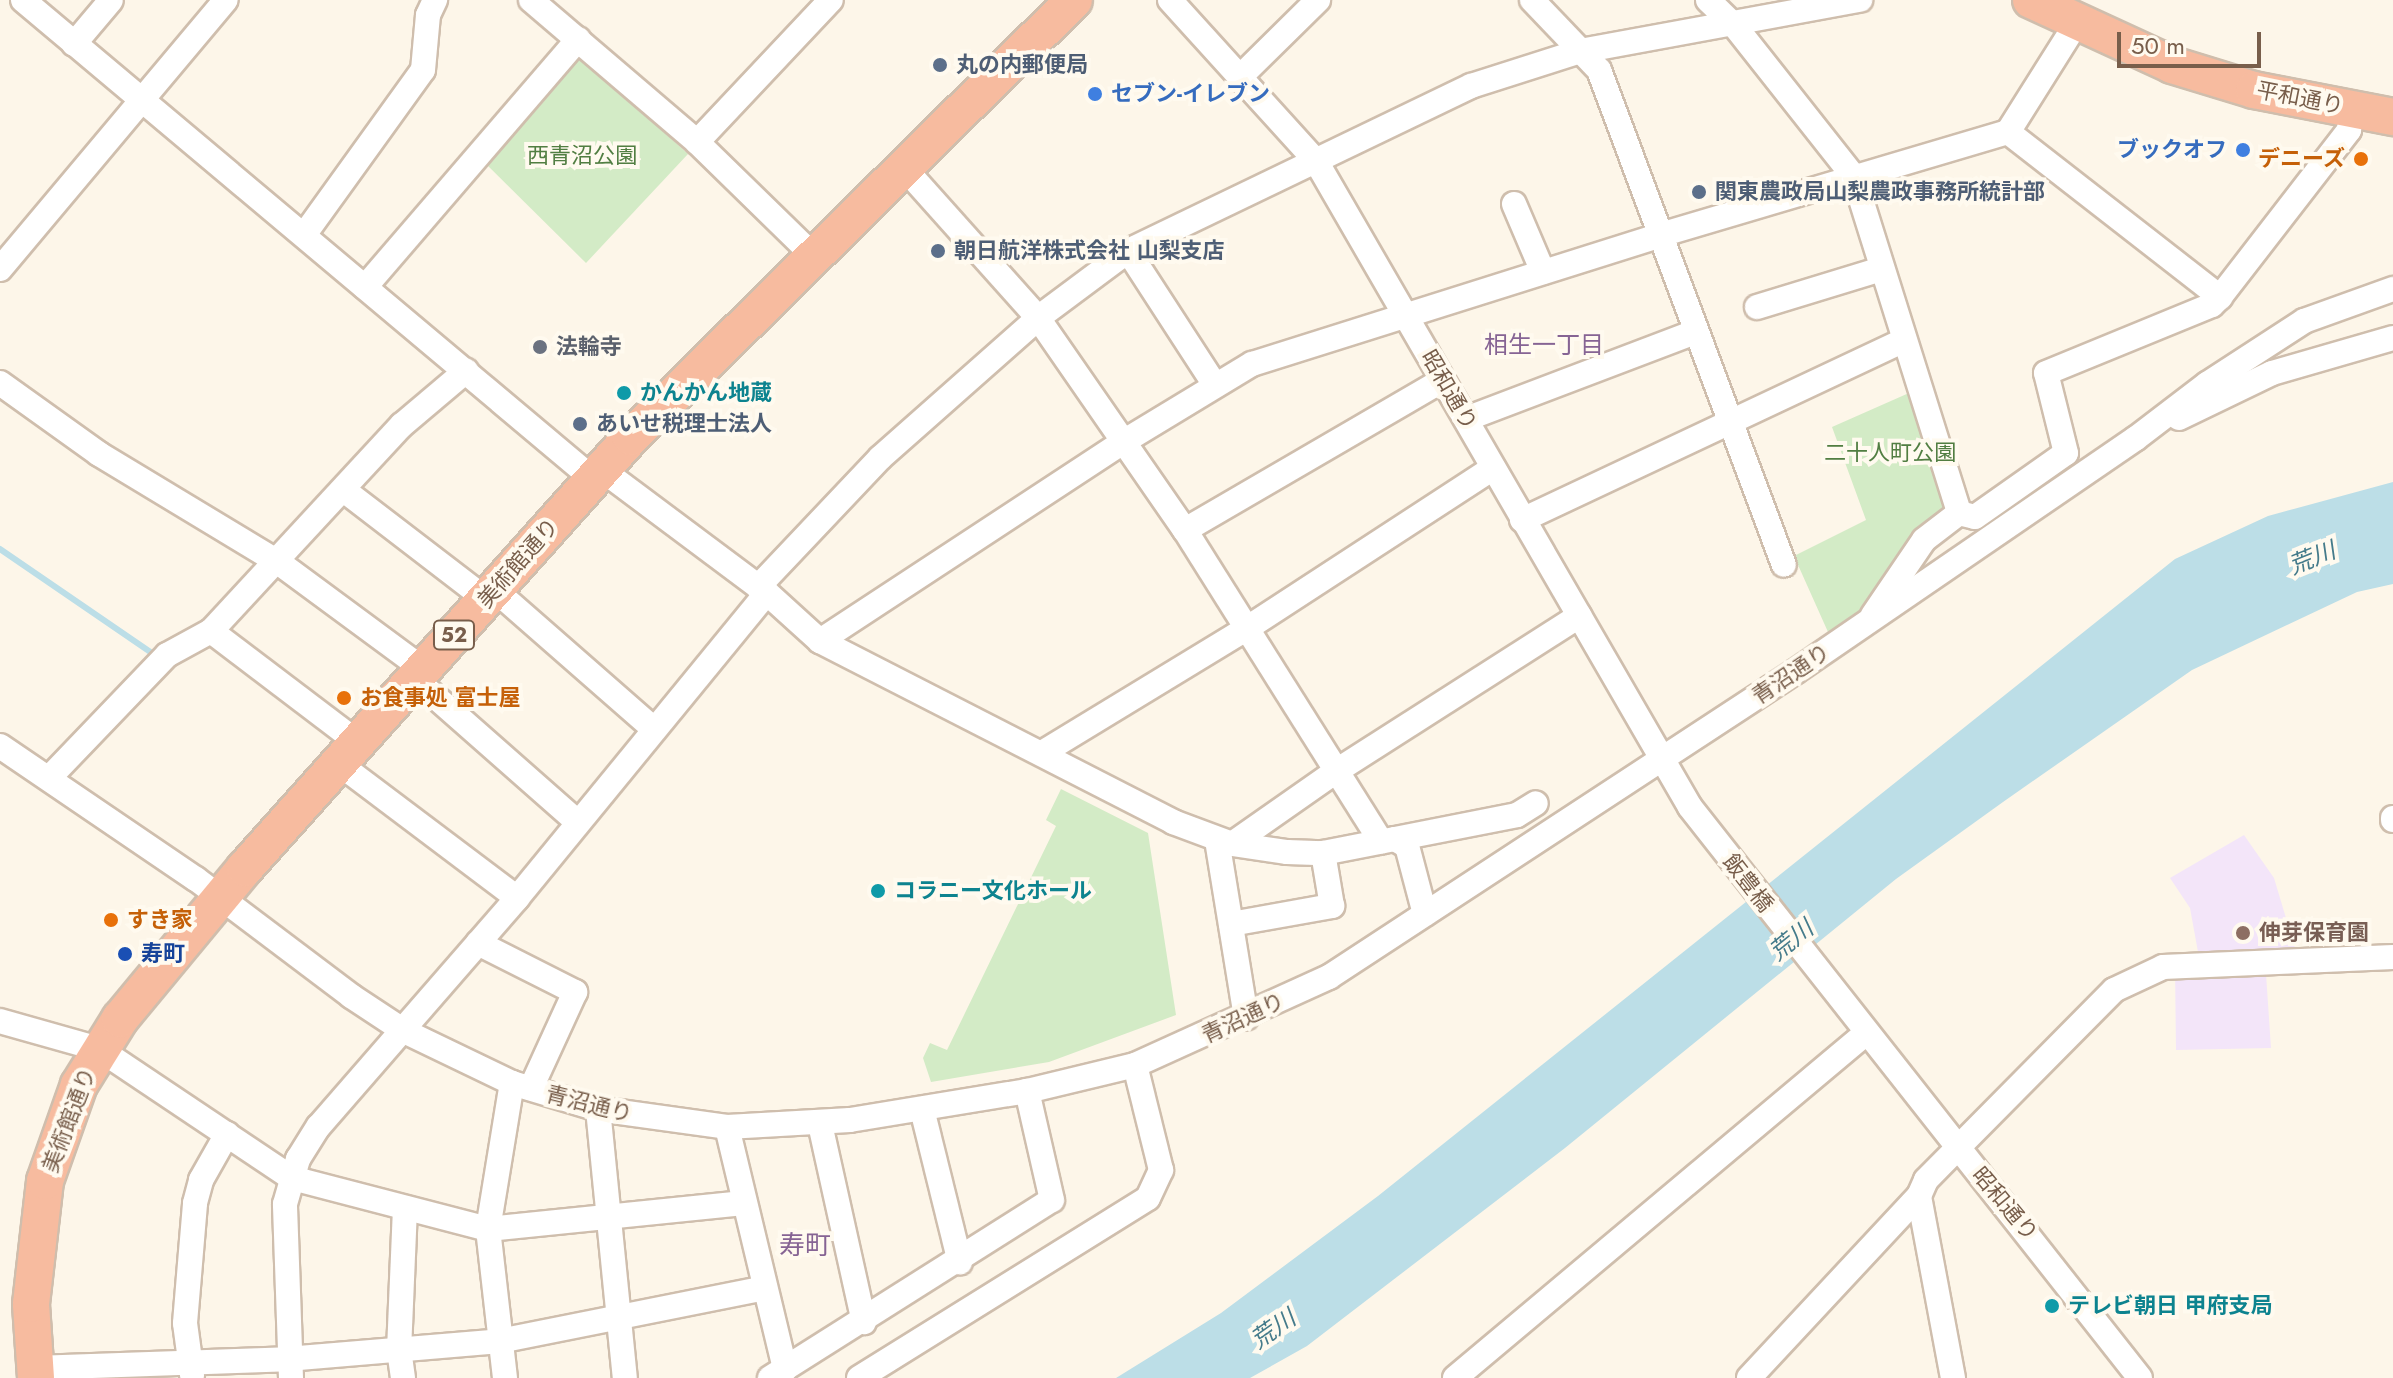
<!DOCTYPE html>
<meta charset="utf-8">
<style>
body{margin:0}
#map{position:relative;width:2393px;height:1378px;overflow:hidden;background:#fdf6e9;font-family:Jost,"Noto Sans JP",sans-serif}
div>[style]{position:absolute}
.education>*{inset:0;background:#f3e5f9}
.green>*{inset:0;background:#d3ebc6}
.water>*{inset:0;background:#bcdee7}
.stream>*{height:6px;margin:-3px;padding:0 3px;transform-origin:3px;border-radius:3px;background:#bcdee7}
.roads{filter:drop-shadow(2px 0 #cfbead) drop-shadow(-2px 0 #cfbead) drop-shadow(0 2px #cfbead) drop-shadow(0 -2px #cfbead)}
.minor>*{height:24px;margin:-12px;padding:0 12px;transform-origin:12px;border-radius:12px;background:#fff}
.highway>*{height:36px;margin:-18px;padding:0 18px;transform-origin:18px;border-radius:18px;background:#f7bb9f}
.dots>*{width:22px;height:22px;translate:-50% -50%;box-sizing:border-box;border:4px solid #fffaef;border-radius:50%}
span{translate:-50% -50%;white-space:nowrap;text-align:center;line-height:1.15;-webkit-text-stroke:8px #fffaef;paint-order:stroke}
.shield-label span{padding:2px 6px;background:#fffaef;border:2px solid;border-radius:6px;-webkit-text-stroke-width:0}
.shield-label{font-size:20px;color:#785e4b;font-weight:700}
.service-label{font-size:22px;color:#4e5e75;font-weight:700}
.left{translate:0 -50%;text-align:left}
.shop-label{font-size:22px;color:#366cbe;font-weight:700}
.right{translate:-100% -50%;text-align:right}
.street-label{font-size:22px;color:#785e4b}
.park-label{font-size:22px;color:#517e42}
.food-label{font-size:22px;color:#c56008;font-weight:700}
.worship-label{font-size:22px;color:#5b616d;font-weight:700}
.culture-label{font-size:22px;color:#0d838f;font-weight:700}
.education-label{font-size:22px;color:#785e54;font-weight:700}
.transit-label{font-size:22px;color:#164399;font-weight:700}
.neighbourhood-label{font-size:24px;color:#866494}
.water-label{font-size:24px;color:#457b8b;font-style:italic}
.quarter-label{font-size:26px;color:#866494}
.scale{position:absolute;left:2117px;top:32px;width:144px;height:36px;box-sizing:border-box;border:4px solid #785e4b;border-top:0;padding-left:10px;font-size:24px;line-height:28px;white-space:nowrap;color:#785e4b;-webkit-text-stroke:6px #fffaef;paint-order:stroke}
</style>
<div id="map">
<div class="education">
<div style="clip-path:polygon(2244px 835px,2274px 878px,2298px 958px,2265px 959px,2271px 1048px,2176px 1050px,2175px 966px,2200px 963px,2190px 908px,2170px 878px)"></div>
</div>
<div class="green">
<div style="clip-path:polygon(572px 48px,688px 154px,586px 263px,481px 159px)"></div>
<div style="clip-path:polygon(1918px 389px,1959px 513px,1875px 603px,1828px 632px,1794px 556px,1866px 520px,1832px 427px)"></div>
<div style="clip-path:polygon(1061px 789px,1148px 833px,1176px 1015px,1049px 1062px,931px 1082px,923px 1058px,930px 1043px,947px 1050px,1056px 826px,1046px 820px)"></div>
</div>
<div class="water">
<div style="clip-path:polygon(2393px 482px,2393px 584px,2357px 592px,2192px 670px,2003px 802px,1896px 879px,1565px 1148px,1307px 1346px,1250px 1378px,1116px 1378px,1221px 1313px,1378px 1196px,2175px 559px,2268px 516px)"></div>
</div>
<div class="stream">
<div style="left:0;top:549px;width:188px;rotate:34.4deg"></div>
</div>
<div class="roads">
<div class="minor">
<div style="left:23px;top:0;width:745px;rotate:40.04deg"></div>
<div style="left:531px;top:0;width:218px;rotate:40.5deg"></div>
<div style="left:697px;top:142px;width:163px;rotate:44.3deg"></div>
<div style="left:1170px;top:0;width:217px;rotate:47.8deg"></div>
<div style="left:1316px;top:161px;width:746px;rotate:59.93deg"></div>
<div style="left:1690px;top:807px;width:727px;rotate:51.76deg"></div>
<div style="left:1532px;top:0;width:97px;rotate:46.3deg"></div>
<div style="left:1599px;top:70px;width:528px;rotate:69.51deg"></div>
<div style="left:1708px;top:0;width:36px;rotate:44deg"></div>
<div style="left:1734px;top:25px;width:194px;rotate:51.7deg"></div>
<div style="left:1854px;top:177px;width:352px;rotate:72.6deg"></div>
<div style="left:1959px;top:513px;width:44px;rotate:142.4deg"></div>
<div style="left:1924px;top:540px;width:91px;rotate:124.2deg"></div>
<div style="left:74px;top:44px;width:57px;rotate:-49.9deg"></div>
<div style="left:1242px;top:75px;width:107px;rotate:-44.6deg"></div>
<div style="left:2008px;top:132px;width:269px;rotate:37.9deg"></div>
<div style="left:697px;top:142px;width:195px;rotate:-46.7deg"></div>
<div style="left:905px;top:169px;width:200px;rotate:48.2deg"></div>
<div style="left:1038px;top:318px;width:258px;rotate:55.3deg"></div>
<div style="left:1185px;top:530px;width:368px;rotate:57.8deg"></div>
<div style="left:1514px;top:204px;width:74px;rotate:66.9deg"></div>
<div style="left:304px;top:235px;width:203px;rotate:-54.2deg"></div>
<div style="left:423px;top:70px;width:55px;rotate:-84.8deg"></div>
<div style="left:428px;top:15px;width:17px;rotate:-65deg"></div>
<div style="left:1128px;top:251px;width:160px;rotate:57deg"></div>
<div style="left:0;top:269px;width:351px;rotate:-50deg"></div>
<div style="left:365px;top:287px;width:327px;rotate:-49.3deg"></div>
<div style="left:1757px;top:307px;width:130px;rotate:-17deg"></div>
<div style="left:0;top:383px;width:122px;rotate:35.6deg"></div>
<div style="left:99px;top:454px;width:209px;rotate:31.1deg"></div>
<div style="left:278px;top:562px;width:180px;rotate:36.4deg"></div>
<div style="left:2179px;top:418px;width:103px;rotate:-25.8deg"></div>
<div style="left:2272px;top:373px;width:126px;rotate:-16.1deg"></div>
<div style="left:1466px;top:419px;width:245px;rotate:-20.8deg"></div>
<div style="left:601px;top:469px;width:207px;rotate:36.8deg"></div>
<div style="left:767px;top:593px;width:72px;rotate:42.2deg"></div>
<div style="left:820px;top:641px;width:397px;rotate:27.1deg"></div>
<div style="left:1173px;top:822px;width:63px;rotate:20.4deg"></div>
<div style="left:1232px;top:844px;width:56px;rotate:8.3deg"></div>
<div style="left:1287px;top:852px;width:36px;rotate:2deg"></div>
<div style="left:1323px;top:853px;width:73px;rotate:-11deg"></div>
<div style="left:1395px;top:839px;width:14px;rotate:30deg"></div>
<div style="left:1407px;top:846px;width:70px;rotate:75.2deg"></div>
<div style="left:345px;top:491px;width:178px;rotate:37.5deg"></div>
<div style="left:1959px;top:513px;width:16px;rotate:14deg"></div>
<div style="left:1975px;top:517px;width:111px;rotate:-35.1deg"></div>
<div style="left:2066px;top:453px;width:82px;rotate:-104deg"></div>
<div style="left:2046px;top:373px;width:179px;rotate:-22.3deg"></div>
<div style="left:2212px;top:305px;width:11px;rotate:-45deg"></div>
<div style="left:2220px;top:297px;width:211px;rotate:-52.3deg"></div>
<div style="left:2349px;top:130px;width:21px;rotate:-82deg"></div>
<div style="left:1522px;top:520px;width:421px;rotate:-25.2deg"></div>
<div style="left:1185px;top:530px;width:298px;rotate:-30.2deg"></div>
<div style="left:758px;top:587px;width:178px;rotate:-46.6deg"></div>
<div style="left:880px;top:458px;width:211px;rotate:-41.5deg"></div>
<div style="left:1038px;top:318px;width:112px;rotate:-36.7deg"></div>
<div style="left:1128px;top:251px;width:381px;rotate:-25.7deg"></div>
<div style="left:1471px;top:86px;width:115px;rotate:-17.7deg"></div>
<div style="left:1581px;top:51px;width:284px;rotate:-10.4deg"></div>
<div style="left:495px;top:590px;width:211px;rotate:41.2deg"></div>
<div style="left:211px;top:631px;width:183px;rotate:37.2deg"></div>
<div style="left:820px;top:641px;width:363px;rotate:-33.3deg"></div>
<div style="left:1123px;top:442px;width:151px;rotate:-31.2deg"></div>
<div style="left:1252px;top:364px;width:428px;rotate:-17.5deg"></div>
<div style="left:1660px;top:235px;width:363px;rotate:-16.5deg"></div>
<div style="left:2008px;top:132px;width:128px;rotate:-57.8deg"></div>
<div style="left:414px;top:678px;width:216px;rotate:41.4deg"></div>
<div style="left:0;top:746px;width:237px;rotate:34.2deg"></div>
<div style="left:196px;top:879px;width:194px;rotate:37deg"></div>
<div style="left:351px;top:996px;width:64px;rotate:33.4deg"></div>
<div style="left:404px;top:1031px;width:120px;rotate:25.7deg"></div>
<div style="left:512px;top:1083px;width:90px;rotate:16.8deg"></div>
<div style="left:598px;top:1109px;width:130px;rotate:7.9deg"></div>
<div style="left:727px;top:1127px;width:123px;rotate:-3.3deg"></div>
<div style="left:850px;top:1120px;width:179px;rotate:-9.3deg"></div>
<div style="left:1027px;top:1091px;width:111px;rotate:-13.5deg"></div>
<div style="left:1135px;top:1065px;width:213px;rotate:-24.4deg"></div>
<div style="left:1329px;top:977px;width:558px;rotate:-33.23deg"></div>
<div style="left:1796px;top:671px;width:411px;rotate:-34.4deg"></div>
<div style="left:2135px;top:439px;width:91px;rotate:-37.4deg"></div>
<div style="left:2207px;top:384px;width:116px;rotate:-33deg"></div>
<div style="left:2304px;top:321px;width:95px;rotate:-19.8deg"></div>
<div style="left:1042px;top:753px;width:239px;rotate:-31.3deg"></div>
<div style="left:1246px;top:629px;width:295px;rotate:-33.1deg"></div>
<div style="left:338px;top:763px;width:224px;rotate:37deg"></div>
<div style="left:50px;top:777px;width:169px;rotate:-46.2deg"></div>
<div style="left:167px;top:655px;width:50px;rotate:-28.6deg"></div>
<div style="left:211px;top:631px;width:281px;rotate:-47.2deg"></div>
<div style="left:402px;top:425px;width:84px;rotate:-40.2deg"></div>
<div style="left:2393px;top:818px;width:2px;rotate:90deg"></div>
<div style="left:1395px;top:839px;width:124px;rotate:-11.1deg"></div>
<div style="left:1517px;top:815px;width:22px;rotate:-32deg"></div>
<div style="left:1217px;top:840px;width:180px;rotate:80.7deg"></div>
<div style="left:1232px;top:844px;width:126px;rotate:-35deg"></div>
<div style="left:1335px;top:772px;width:290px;rotate:-32.6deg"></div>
<div style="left:1231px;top:924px;width:103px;rotate:-10.1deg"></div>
<div style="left:1332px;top:906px;width:54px;rotate:-99.6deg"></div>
<div style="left:478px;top:943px;width:109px;rotate:26.8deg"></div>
<div style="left:575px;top:992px;width:106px;rotate:114.6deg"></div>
<div style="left:0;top:1021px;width:103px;rotate:15.8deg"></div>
<div style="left:99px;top:1049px;width:232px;rotate:33.8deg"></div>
<div style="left:292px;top:1178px;width:203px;rotate:14.6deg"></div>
<div style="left:488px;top:1229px;width:257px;rotate:-5.8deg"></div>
<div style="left:598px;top:1109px;width:270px;rotate:84.3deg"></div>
<div style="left:922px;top:1109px;width:158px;rotate:76.1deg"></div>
<div style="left:820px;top:1124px;width:203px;rotate:77.5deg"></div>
<div style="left:727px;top:1127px;width:249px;rotate:76.5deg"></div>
<div style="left:34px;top:1368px;width:253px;rotate:-2deg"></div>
<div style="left:287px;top:1359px;width:214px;rotate:-4.8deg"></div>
<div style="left:500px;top:1341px;width:270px;rotate:-11.3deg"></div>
<div style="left:192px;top:1375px;width:52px;rotate:-97.7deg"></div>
<div style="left:185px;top:1323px;width:120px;rotate:-85.2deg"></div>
<div style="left:195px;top:1203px;width:24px;rotate:-75deg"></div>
<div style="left:201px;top:1180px;width:53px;rotate:-60.5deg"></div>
<div style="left:291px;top:1378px;width:174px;rotate:-92deg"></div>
<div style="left:285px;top:1204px;width:47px;rotate:-73.9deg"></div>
<div style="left:298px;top:1159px;width:39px;rotate:-58deg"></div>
<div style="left:319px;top:1126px;width:302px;rotate:-49deg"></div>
<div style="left:517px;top:898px;width:394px;rotate:-50.7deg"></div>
<div style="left:403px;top:1378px;width:27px;rotate:-98deg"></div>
<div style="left:399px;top:1351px;width:143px;rotate:-87.6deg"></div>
<div style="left:505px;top:1378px;width:150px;rotate:-96.5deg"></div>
<div style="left:488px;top:1229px;width:148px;rotate:-80.7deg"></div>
<div style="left:770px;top:1378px;width:333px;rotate:-32.3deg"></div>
<div style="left:1052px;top:1200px;width:112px;rotate:-102.9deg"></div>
<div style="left:859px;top:1378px;width:340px;rotate:-31.9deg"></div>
<div style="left:1148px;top:1198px;width:31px;rotate:-65deg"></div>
<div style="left:1161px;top:1170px;width:108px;rotate:-103.9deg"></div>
<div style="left:1455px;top:1378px;width:535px;rotate:-40deg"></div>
<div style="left:1749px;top:1378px;width:249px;rotate:-47deg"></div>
<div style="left:1953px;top:1378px;width:185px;rotate:-100.6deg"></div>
<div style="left:1919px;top:1196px;width:17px;rotate:-66deg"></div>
<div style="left:1926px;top:1180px;width:267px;rotate:-45.3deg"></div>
<div style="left:2114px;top:990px;width:54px;rotate:-25.1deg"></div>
<div style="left:2163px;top:967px;width:230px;rotate:-2.5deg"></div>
</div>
<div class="highway">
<div style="left:2031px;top:0;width:155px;rotate:24.7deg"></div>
<div style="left:2172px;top:65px;width:86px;rotate:17deg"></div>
<div style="left:2254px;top:90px;width:142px;rotate:11deg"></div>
<div style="left:36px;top:1378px;width:74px;rotate:-93.9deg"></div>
<div style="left:31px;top:1304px;width:124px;rotate:-83.5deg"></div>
<div style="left:45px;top:1181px;width:102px;rotate:-70.5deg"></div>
<div style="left:79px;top:1085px;width:78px;rotate:-58.2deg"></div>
<div style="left:120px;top:1019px;width:196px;rotate:-50.4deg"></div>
<div style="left:245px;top:868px;width:579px;rotate:-48.15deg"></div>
<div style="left:631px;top:437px;width:622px;rotate:-44.61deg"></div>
</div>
</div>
<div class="dots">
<div style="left:940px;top:65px;background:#5c6f8a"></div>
<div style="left:1095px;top:94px;background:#3f7fe0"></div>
<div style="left:2243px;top:150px;background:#3f7fe0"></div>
<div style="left:2361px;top:159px;background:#e8710a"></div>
<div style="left:1699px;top:192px;background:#5c6f8a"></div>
<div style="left:938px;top:251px;background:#5c6f8a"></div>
<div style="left:540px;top:347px;background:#6b7280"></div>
<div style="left:624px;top:393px;background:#0f9aa8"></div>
<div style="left:580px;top:424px;background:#5c6f8a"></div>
<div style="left:344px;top:698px;background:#e8710a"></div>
<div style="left:878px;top:891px;background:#0f9aa8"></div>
<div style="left:111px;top:920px;background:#e8710a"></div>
<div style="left:2243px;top:933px;background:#8d6e63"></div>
<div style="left:125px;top:954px;background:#1a4fb4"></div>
<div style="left:2052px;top:1306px;background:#0f9aa8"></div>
</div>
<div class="shield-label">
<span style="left:454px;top:635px">52</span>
</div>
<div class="service-label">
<span class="left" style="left:956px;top:65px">丸の内郵便局</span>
<span class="left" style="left:1715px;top:192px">関東農政局山梨農政事務所統計部</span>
<span class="left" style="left:954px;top:251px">朝日航洋株式会社 山梨支店</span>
<span class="left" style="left:596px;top:424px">あいせ税理士法人</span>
</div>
<div class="shop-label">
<span class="left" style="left:1111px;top:94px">セブン-イレブン</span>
<span class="right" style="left:2227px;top:150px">ブックオフ</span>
</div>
<div class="street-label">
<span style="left:2300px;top:98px;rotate:11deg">平和通り</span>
<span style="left:1449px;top:390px;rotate:60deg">昭和通り</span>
<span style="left:518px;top:563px;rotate:-49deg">美術館通り</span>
<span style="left:1791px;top:674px;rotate:-34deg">青沼通り</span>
<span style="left:1748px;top:883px;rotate:52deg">飯豊橋</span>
<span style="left:1243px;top:1018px;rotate:-25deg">青沼通り</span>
<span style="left:589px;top:1104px;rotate:14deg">青沼通り</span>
<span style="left:69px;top:1120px;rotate:-69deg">美術館通り</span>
<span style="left:2005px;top:1204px;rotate:50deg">昭和通り</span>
</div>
<div class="park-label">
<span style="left:582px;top:156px">西青沼公園</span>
<span style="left:1890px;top:453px">二十人町公園</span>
</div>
<div class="food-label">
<span class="right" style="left:2345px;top:159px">デニーズ</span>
<span class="left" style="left:360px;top:698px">お食事処 富士屋</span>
<span class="left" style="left:127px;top:920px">すき家</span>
</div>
<div class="worship-label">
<span class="left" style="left:556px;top:347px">法輪寺</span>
</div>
<div class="culture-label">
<span class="left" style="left:640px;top:393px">かんかん地蔵</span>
<span class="left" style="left:894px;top:891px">コラニー文化ホール</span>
<span class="left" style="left:2068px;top:1306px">テレビ朝日 甲府支局</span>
</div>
<div class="education-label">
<span class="left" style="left:2259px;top:933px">伸芽保育園</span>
</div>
<div class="transit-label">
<span class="left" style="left:141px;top:954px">寿町</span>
</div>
<div class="neighbourhood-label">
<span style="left:1544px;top:345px">相生一丁目</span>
</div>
<div class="water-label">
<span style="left:2312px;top:558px;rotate:-22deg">荒川</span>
<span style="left:1791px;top:940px;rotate:-39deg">荒川</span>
<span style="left:1273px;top:1329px;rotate:-35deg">荒川</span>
</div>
<div class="quarter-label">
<span style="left:805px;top:1246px">寿町</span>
</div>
<div class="scale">50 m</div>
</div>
